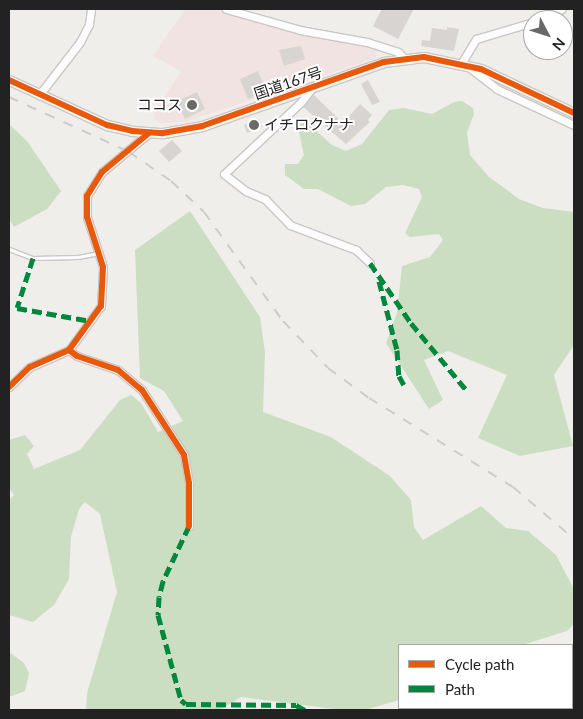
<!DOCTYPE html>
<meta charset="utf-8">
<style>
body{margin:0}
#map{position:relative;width:583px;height:719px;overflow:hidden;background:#f0eeeb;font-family:Lato,"Noto Sans JP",sans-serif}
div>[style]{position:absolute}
.commercial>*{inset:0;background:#f1e3e1}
.forest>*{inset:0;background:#cbdec1}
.building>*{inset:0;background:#d7d4d2}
.roads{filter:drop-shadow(1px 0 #c9c8c7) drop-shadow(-1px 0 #c9c8c7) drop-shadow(0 1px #c9c8c7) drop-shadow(0 -1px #c9c8c7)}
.service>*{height:3px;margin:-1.5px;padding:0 1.5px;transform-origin:1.5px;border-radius:1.5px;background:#fdfcfc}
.minor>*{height:7px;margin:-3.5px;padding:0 3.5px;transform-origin:3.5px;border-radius:3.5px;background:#fdfcfc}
.tertiary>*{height:9px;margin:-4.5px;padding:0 4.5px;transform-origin:4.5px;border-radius:4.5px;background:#fdfcfc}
.trunk>*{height:11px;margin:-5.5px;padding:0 5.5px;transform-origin:5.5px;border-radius:5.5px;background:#f0e6e4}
.rail>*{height:2px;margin-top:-1px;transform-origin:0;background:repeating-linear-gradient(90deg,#ccc 0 10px,transparent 0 20px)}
.quiet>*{height:5px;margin-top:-2.5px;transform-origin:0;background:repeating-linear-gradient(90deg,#00873e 0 10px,transparent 0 15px)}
.cycleway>*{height:6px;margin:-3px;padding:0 3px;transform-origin:3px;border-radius:3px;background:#e8590c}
.dots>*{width:14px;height:14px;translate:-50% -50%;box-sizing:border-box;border:2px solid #fff;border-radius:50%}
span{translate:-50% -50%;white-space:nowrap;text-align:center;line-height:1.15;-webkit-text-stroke:4px #fff;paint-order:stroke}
.street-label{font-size:15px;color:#222}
.poi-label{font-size:15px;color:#222}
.right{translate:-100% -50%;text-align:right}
.left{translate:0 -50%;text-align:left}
.frame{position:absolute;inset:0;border:10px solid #222;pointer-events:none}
.legend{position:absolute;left:398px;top:644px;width:175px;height:65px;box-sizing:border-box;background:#fff;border:1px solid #a7a7a7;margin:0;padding:6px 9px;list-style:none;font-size:15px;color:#222}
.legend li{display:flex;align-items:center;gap:10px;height:25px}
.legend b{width:25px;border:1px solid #a7a7a7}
.north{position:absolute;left:523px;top:10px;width:50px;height:50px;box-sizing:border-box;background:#fff;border:1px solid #a7a7a7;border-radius:50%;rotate:130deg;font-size:14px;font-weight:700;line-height:20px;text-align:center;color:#222}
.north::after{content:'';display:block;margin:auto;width:18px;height:22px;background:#6a6968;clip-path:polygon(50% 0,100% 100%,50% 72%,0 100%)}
</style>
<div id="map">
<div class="commercial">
<div style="clip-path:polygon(185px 9px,219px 9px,285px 29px,377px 48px,376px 58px,185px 122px,161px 123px,154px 119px,155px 112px,181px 71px,153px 56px)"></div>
</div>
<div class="forest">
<div style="clip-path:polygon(462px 101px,473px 108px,474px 114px,467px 132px,470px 155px,488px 176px,519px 199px,543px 208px,574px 212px,574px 345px,554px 375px,573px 446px,520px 456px,478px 438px,507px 375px,448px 351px,424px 360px,443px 400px,429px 409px,386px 343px,397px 313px,402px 266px,430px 257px,443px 240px,439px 234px,410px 237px,405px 233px,422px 197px,419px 189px,403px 185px,386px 187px,365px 204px,351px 206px,318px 189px,304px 189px,285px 175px,285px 164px,298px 164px,304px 155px,298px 128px,303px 119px,332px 145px,346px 151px,362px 144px,389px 110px,404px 108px,432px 114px,454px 102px)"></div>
<div style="clip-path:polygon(9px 124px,27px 141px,61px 191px,47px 209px,14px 227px,9px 219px)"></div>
<div style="clip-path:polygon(190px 211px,260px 317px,265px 352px,263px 412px,331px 437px,390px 476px,411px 500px,414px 527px,423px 540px,481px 506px,506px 528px,528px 531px,556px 555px,574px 589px,574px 624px,567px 631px,522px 645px,399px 645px,399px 700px,365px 710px,342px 710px,241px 697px,220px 710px,86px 710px,87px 693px,117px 592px,100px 514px,85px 502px,79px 509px,71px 537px,69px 579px,54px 605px,33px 622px,9px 615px,9px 500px,14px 495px,9px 488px,9px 440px,25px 435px,34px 446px,27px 454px,34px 469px,80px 450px,120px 400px,131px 395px,141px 403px,158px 432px,183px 421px,164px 391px,140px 378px,135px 250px)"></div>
<div style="clip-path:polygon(9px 652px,24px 663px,29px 673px,25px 691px,9px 697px)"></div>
</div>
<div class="building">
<div style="clip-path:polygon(382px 9px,414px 9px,398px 39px,373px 26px)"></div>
<div style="clip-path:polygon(447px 27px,459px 29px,454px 51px,421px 46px,422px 40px,430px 41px,432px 28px,447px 30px)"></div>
<div style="clip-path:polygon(301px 46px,305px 59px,284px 66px,279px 50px)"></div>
<div style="clip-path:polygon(258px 71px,266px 91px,248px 99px,240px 79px)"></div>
<div style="clip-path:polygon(368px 80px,380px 102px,372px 105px,361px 84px)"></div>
<div style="clip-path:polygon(197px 92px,205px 109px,185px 119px,177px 101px)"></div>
<div style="clip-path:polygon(314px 95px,343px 123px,360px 104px,372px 115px,368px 120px,370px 122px,346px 144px,303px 107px)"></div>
<div style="clip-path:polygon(259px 119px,262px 127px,247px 133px,244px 125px)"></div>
<div style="clip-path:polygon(172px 140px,182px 151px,169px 162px,159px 151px)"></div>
</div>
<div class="roads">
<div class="service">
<div style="left:9px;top:249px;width:26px;rotate:21deg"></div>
<div style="left:33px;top:258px;width:45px;rotate:-1.3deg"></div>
<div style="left:78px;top:257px;width:20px;rotate:-11deg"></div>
</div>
<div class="minor">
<div style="left:226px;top:9px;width:77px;rotate:15.8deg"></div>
<div style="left:300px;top:30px;width:68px;rotate:10.2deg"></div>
<div style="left:367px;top:42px;width:33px;rotate:18deg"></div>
<div style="left:398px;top:52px;width:8px;rotate:45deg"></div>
<div style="left:538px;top:20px;width:26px;rotate:-25deg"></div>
<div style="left:533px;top:22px;width:59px;rotate:163.4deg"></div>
<div style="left:476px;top:39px;width:27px;rotate:121deg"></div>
<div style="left:462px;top:62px;width:44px;rotate:37.6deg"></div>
<div style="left:497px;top:89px;width:85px;rotate:25.1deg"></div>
<div style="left:312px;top:88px;width:18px;rotate:128deg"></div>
<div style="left:301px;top:102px;width:105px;rotate:136.9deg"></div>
<div style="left:224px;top:174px;width:28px;rotate:38deg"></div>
<div style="left:246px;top:191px;width:21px;rotate:23deg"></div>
<div style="left:265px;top:199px;width:36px;rotate:46deg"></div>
<div style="left:290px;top:225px;width:71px;rotate:20.7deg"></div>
<div style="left:356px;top:250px;width:19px;rotate:43deg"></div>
<div style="left:39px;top:95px;width:67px;rotate:-52.3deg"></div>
<div style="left:80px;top:42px;width:20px;rotate:-63deg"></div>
<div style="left:89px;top:24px;width:15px;rotate:-82deg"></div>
<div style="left:69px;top:350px;width:10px;rotate:37deg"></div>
<div style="left:77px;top:356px;width:43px;rotate:18.9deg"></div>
<div style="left:118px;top:370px;width:31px;rotate:40deg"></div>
<div style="left:142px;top:390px;width:77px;rotate:57.1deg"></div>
<div style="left:184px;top:455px;width:28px;rotate:80deg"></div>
<div style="left:189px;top:483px;width:43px;rotate:90deg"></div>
<div style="left:9px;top:387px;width:29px;rotate:-44deg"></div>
<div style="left:30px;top:367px;width:43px;rotate:-23.6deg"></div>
<div style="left:69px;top:350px;width:54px;rotate:-54deg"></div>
<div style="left:101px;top:306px;width:39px;rotate:-87deg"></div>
<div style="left:103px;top:267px;width:52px;rotate:-107.7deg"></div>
<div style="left:87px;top:217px;width:21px;rotate:-90deg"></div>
<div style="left:87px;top:196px;width:28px;rotate:-58deg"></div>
<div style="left:102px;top:172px;width:61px;rotate:-39.7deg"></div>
</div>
<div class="tertiary">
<div style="left:9px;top:80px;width:108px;rotate:24.7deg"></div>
<div style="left:107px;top:125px;width:26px;rotate:13deg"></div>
<div style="left:132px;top:131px;width:31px;rotate:4deg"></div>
<div style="left:163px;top:133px;width:40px;rotate:-10deg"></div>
<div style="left:202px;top:126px;width:193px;rotate:-19.4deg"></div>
<div style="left:384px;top:62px;width:40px;rotate:-7.1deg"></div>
<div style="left:424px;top:57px;width:58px;rotate:11.9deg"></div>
<div style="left:481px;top:69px;width:103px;rotate:25.3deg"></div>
</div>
<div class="trunk">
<div style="left:572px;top:653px;width:2px;rotate:-27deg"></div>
<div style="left:430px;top:710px;width:8px;rotate:-14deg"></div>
</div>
</div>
<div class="rail">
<div style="left:9px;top:97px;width:132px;rotate:24.6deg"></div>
<div style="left:129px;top:152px;width:51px;rotate:34.6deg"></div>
<div style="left:171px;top:181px;width:45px;rotate:43.2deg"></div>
<div style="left:204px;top:212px;width:135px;rotate:54.1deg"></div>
<div style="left:283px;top:321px;width:65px;rotate:46.2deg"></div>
<div style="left:328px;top:368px;width:51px;rotate:36.2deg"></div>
<div style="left:369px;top:398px;width:169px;rotate:31.7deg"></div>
<div style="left:513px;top:487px;width:80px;rotate:40.4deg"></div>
</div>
<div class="quiet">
<div style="left:33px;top:258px;width:52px;rotate:107.7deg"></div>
<div style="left:17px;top:308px;width:75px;rotate:10deg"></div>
<div style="left:370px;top:263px;width:73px;rotate:55.7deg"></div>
<div style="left:411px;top:323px;width:88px;rotate:50.5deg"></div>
<div style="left:379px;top:281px;width:71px;rotate:75.4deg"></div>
<div style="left:397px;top:350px;width:26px;rotate:86deg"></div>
<div style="left:399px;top:376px;width:10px;rotate:61deg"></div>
<div style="left:189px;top:526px;width:61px;rotate:115.3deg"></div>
<div style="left:163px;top:581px;width:16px;rotate:104deg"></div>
<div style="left:159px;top:597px;width:18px;rotate:93deg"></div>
<div style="left:158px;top:615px;width:88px;rotate:74.9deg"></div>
<div style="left:181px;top:700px;width:6px;rotate:39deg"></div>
<div style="left:186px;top:704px;width:110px;rotate:0.5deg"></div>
<div style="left:296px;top:705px;width:10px;rotate:29deg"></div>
</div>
<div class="cycleway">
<div style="left:9px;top:80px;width:108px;rotate:24.7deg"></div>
<div style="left:107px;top:125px;width:26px;rotate:13deg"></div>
<div style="left:132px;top:131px;width:31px;rotate:4deg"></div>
<div style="left:163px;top:133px;width:40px;rotate:-10deg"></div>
<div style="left:202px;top:126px;width:193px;rotate:-19.4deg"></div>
<div style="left:384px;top:62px;width:40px;rotate:-7.1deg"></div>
<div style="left:424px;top:57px;width:58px;rotate:11.9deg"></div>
<div style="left:481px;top:69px;width:103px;rotate:25.3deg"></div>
<div style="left:69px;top:350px;width:10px;rotate:37deg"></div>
<div style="left:77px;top:356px;width:43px;rotate:18.9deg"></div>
<div style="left:118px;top:370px;width:31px;rotate:40deg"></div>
<div style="left:142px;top:390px;width:77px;rotate:57.1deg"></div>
<div style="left:184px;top:455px;width:28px;rotate:80deg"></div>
<div style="left:189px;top:483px;width:43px;rotate:90deg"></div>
<div style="left:9px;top:387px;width:29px;rotate:-44deg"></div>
<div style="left:30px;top:367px;width:43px;rotate:-23.6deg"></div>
<div style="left:69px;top:350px;width:54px;rotate:-54deg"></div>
<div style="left:101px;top:306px;width:39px;rotate:-87deg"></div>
<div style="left:103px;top:267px;width:52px;rotate:-107.7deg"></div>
<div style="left:87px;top:217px;width:21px;rotate:-90deg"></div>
<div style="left:87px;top:196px;width:28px;rotate:-58deg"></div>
<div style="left:102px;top:172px;width:61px;rotate:-39.7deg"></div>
</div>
<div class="dots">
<div style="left:192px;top:105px;background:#6a6968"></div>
<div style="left:254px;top:125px;background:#6a6968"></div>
</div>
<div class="street-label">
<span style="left:288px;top:83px;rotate:-19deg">国道167号</span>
</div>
<div class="poi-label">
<span class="right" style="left:182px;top:105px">ココス</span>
<span class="left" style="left:264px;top:125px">イチロクナナ</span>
</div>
<div class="frame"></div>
<ul class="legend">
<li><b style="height:6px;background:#e8590c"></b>Cycle path</li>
<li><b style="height:6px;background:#00873e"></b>Path</li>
</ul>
<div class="north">N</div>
</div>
